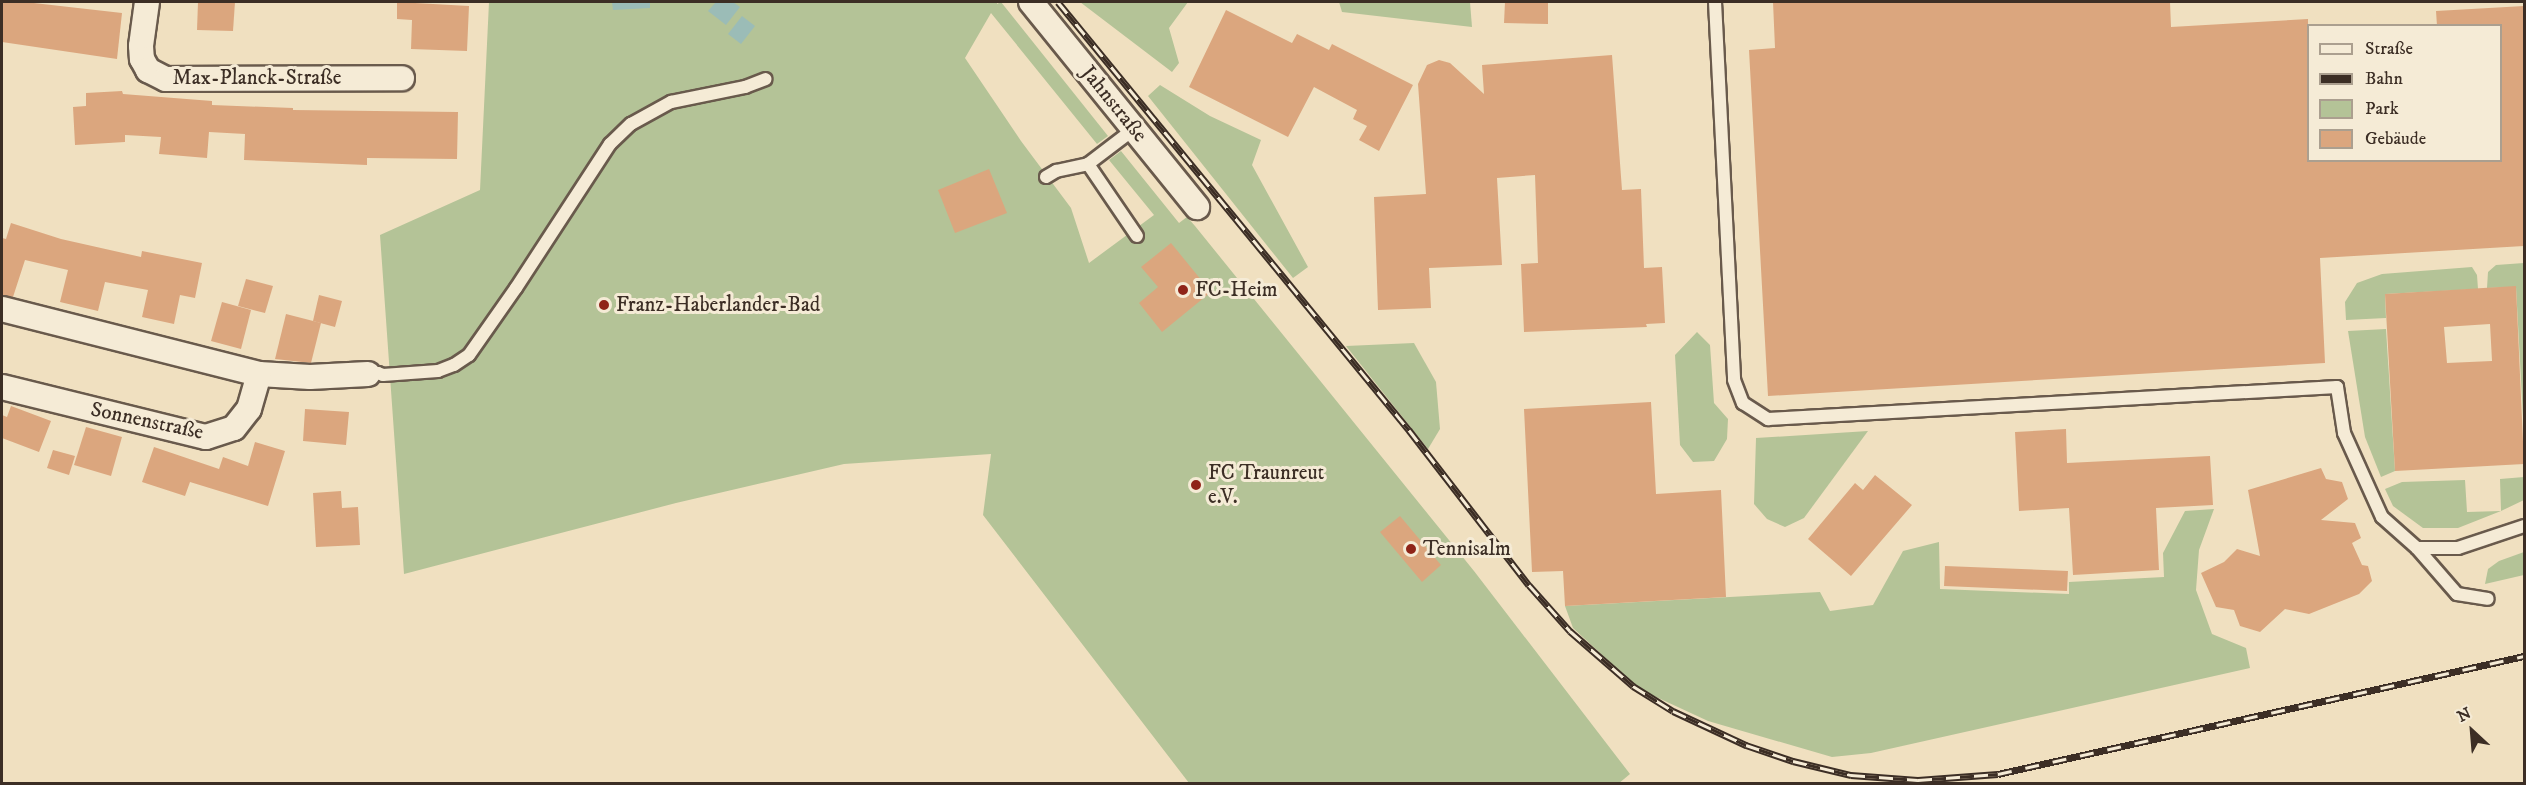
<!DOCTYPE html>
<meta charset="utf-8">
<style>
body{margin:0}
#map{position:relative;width:2526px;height:785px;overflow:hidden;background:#f0e0c0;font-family:"IM FELL DW Pica",serif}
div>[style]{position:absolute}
.green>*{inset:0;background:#b4c397}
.water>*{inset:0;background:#9bbcb7}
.building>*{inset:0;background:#dba67e}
.roads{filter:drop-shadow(2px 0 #695a4c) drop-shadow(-2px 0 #695a4c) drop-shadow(0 2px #695a4c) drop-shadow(0 -2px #695a4c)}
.lane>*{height:12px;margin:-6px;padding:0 6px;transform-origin:6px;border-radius:6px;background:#f5ebd6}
.street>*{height:24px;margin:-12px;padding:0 12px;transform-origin:12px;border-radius:12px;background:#f5ebd6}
.rail>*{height:7px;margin-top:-3.5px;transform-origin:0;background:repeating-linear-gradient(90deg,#f5ebd6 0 14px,#3c2e25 0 28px);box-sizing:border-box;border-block:2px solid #3c2e25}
.dots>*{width:16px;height:16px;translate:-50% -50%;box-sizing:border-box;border:3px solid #f5ebd6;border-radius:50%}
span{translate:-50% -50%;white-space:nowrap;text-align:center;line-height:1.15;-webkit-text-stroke:6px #f5ebd6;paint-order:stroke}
.street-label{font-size:21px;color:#3c2e25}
.poi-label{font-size:21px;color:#3c2e25}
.left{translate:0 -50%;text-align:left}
.frame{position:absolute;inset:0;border:3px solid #3c2e25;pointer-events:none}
.legend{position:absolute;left:2307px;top:24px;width:195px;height:138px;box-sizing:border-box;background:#f5ebd6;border:2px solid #ab9f8f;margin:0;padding:8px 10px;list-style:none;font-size:18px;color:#3c2e25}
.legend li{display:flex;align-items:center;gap:12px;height:30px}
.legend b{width:30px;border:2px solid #ab9f8f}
.north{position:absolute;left:2442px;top:701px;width:60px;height:60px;-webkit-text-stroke:4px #f5ebd6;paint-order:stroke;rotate:334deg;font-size:16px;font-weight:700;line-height:24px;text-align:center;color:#3c2e25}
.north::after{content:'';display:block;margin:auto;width:21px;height:27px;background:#3c2e25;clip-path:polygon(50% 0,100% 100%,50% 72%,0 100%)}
</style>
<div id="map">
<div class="green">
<div style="clip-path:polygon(489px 2px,997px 2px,997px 4px,1001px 2px,1108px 136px,1097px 144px,991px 13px,965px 58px,1021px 141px,1071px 208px,1089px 263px,1154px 215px,1109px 160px,1121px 151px,1179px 223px,1187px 217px,1195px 226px,1474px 571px,1630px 774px,1618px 784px,1189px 783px,983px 515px,991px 454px,844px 464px,676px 503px,404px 574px,380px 235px,480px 190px)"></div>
<div style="clip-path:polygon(1080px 2px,1188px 2px,1169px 28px,1179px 63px,1172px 72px)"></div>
<div style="clip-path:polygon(1339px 2px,1470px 2px,1472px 27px,1342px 12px)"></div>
<div style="clip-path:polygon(1160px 85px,1210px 116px,1261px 140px,1252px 165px,1308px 267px,1293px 278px,1148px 96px)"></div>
<div style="clip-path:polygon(2524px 263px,2524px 436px,2516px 287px,2487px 288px,2488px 272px,2496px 265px)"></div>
<div style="clip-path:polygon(2472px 267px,2477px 275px,2478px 289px,2385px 294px,2386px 318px,2346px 320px,2345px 302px,2357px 283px,2382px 274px)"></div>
<div style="clip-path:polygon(2386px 329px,2395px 471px,2381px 477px,2365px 437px,2348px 331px)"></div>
<div style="clip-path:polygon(1697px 332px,1710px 345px,1714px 403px,1728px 419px,1727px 439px,1714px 461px,1693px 462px,1680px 445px,1675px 355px)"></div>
<div style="clip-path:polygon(1414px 343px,1436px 382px,1440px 429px,1428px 449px,1346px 346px)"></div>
<div style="clip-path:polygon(1868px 431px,1804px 518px,1785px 527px,1767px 519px,1754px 504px,1756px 438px)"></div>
<div style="clip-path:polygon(2524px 477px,2524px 500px,2501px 511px,2458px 528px,2423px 528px,2393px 506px,2385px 489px,2402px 482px,2465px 480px,2467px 512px,2501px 511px,2500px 479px)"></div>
<div style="clip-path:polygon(2214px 509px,2199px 550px,2196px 590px,2212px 634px,2246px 648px,2250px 668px,1871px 753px,1832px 757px,1708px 721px,1639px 689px,1573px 628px,1565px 606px,1820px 592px,1830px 611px,1873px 605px,1903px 551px,1939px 542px,1940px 589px,2069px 594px,2069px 582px,2164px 577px,2163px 553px,2185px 511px)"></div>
<div style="clip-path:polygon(2524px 552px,2524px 575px,2485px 584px,2488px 569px,2499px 561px)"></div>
</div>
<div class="water">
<div style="clip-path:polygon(612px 2px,650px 2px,650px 8px,613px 10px)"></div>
<div style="clip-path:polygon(716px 2px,733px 2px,740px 7px,726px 25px,708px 11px)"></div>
<div style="clip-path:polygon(742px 16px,755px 26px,741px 44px,728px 34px)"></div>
</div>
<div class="building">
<div style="clip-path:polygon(2px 2px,25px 2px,122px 13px,117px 59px,2px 42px)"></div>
<div style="clip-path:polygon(198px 2px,235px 2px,233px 31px,197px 30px)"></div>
<div style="clip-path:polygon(397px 2px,469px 6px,467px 51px,411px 49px,412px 20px,397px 19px)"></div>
<div style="clip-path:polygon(1505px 2px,1548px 2px,1548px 24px,1504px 23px)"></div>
<div style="clip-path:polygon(1773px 2px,2170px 2px,2171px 27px,2308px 19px,2308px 160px,2500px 160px,2500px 26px,2437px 26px,2436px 11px,2524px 6px,2524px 246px,2320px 258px,2325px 363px,1768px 396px,1749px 50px,1775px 48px)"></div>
<div style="clip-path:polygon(1226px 10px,1292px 43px,1297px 34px,1329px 50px,1332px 44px,1413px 85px,1379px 151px,1359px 140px,1367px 126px,1353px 119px,1357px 110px,1314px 87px,1288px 137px,1189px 87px)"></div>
<div style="clip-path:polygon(1612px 55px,1622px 190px,1641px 189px,1644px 268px,1662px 267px,1665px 323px,1646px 324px,1647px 327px,1524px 332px,1521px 264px,1538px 263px,1535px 175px,1497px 178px,1502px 265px,1429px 268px,1431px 308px,1378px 310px,1374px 197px,1426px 194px,1418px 84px,1427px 65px,1439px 60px,1450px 63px,1484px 94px,1482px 65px)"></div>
<div style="clip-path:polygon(122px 91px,123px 94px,212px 101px,212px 105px,293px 108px,293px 110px,458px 112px,457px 159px,367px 158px,367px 165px,244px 160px,245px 134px,209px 132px,207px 158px,159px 154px,161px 137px,125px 135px,125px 142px,75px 145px,73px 107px,86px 106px,86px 93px)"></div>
<div style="clip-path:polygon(989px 169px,1007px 213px,955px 233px,938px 190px)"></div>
<div style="clip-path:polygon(11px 223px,61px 239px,141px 257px,142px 251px,202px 263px,195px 298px,180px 295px,174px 324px,142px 317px,148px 290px,105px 282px,98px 311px,60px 302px,68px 270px,25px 260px,13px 297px,2px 295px,2px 238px,6px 239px)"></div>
<div style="clip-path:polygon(1171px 243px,1211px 292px,1162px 332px,1139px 303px,1158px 287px,1141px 267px)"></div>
<div style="clip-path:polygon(246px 279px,273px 286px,265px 313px,238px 306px)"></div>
<div style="clip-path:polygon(evenodd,2516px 286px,2524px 464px,2395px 471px,2385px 294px,2516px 286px,2490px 324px,2492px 361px,2447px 363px,2444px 327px,2490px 324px)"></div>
<div style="clip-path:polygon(319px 295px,342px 301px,335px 327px,313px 321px)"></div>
<div style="clip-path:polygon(222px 302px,251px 310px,241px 349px,211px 341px)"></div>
<div style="clip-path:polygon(286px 314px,321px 323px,311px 363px,275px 359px)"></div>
<div style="clip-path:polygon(1651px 402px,1656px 494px,1721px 490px,1726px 597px,1565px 606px,1563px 571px,1532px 572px,1524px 409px)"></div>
<div style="clip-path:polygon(11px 406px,51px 421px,39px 452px,2px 438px,2px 415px,7px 417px)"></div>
<div style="clip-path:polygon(305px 409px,349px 412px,346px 445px,303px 441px)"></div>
<div style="clip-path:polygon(86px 427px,122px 437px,111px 476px,74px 465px)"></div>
<div style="clip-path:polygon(2066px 429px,2067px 463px,2210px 456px,2213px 505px,2156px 508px,2159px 570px,2073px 575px,2069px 508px,2019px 511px,2015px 432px)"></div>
<div style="clip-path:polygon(255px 442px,285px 451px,268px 506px,190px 482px,185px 496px,142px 482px,154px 447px,219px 469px,223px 457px,248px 466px)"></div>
<div style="clip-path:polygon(53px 450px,75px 456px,69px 475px,47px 468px)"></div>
<div style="clip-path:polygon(2321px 468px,2326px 479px,2342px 482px,2348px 499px,2321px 520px,2355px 523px,2361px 538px,2352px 543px,2362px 565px,2368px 566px,2372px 581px,2359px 594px,2309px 614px,2285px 609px,2260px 632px,2240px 626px,2234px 610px,2216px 607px,2201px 573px,2224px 562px,2237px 549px,2260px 556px,2248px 490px)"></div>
<div style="clip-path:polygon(1875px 475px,1912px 505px,1851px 576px,1808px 539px,1855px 483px,1863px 490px)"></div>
<div style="clip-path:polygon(341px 491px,342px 508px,358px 507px,360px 545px,316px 547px,313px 493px)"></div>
<div style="clip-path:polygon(1400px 516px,1441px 565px,1422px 582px,1380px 532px)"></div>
<div style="clip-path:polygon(1945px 566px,2068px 571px,2067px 591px,1944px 586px)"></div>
</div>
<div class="roads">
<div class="lane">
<div style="left:1715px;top:2px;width:378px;rotate:87.1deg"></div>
<div style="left:1734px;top:380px;width:25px;rotate:69deg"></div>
<div style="left:1743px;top:403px;width:30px;rotate:33deg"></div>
<div style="left:1768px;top:419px;width:570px;rotate:-3.22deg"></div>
<div style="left:2337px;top:387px;width:47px;rotate:81.3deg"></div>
<div style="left:2344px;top:433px;width:92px;rotate:65.7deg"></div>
<div style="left:2382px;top:517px;width:47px;rotate:41.5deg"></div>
<div style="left:2417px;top:548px;width:61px;rotate:49deg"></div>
<div style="left:2457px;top:594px;width:31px;rotate:9deg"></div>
<div style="left:1088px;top:164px;width:87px;rotate:55.8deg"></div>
<div style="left:1046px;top:177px;width:12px;rotate:-31deg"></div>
<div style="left:1056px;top:171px;width:33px;rotate:-12deg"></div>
<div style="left:1088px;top:164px;width:58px;rotate:-37.3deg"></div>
<div style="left:368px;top:374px;width:10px;rotate:-6deg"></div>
<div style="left:378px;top:373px;width:5px;rotate:22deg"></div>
<div style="left:383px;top:375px;width:55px;rotate:-4.2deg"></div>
<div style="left:438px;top:371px;width:17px;rotate:-21deg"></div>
<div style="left:454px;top:365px;width:18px;rotate:-34deg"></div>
<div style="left:469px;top:355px;width:82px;rotate:-55deg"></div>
<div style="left:516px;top:288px;width:172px;rotate:-56.9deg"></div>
<div style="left:610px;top:144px;width:29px;rotate:-44deg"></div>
<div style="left:631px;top:124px;width:46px;rotate:-28.8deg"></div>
<div style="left:671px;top:102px;width:76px;rotate:-11.5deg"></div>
<div style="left:745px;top:87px;width:22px;rotate:-21deg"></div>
<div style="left:2417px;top:548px;width:41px"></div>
<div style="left:2458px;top:548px;width:70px;rotate:-18.4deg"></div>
</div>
<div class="street">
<div style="left:147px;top:2px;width:44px;rotate:97.8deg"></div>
<div style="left:141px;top:46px;width:13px;rotate:86deg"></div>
<div style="left:142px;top:59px;width:13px;rotate:61deg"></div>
<div style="left:148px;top:70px;width:20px;rotate:27deg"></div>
<div style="left:166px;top:79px;width:236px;rotate:-0.2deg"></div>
<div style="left:1031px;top:2px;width:264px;rotate:51deg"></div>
<div style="left:2px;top:309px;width:265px;rotate:14.2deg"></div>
<div style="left:259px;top:374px;width:51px;rotate:3.4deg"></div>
<div style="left:310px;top:377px;width:58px;rotate:-3deg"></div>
<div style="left:2px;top:387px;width:210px;rotate:13.8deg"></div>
<div style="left:206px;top:437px;width:29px;rotate:-18deg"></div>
<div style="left:234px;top:428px;width:24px;rotate:-52deg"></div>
<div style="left:249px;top:409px;width:36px;rotate:-74deg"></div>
</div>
</div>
<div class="rail">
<div style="left:1058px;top:2px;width:554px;rotate:50.65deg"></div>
<div style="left:1409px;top:430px;width:196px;rotate:52.3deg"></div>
<div style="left:1529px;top:585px;width:62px;rotate:48.3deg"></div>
<div style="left:1570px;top:631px;width:84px;rotate:41.1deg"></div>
<div style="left:1633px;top:686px;width:47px;rotate:32deg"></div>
<div style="left:1673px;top:711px;width:81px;rotate:25deg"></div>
<div style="left:1746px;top:745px;width:50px;rotate:18.8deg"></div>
<div style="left:1793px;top:761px;width:60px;rotate:13.6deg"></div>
<div style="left:1851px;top:775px;width:67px;rotate:4.3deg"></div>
<div style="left:1918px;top:780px;width:80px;rotate:-4.3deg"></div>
<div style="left:1998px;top:774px;width:539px;rotate:-12.64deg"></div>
</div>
<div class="dots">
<div style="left:1183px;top:290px;background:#8f2418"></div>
<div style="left:604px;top:305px;background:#8f2418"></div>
<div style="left:1196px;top:485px;background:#8f2418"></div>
<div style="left:1411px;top:549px;background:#8f2418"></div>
</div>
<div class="street-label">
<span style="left:257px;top:78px">Max-Planck-Straße</span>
<span style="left:1114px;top:104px;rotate:51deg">Jahnstraße</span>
<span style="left:147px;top:421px;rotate:12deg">Sonnenstraße</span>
</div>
<div class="poi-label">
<span class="left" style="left:1195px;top:290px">FC-Heim</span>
<span class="left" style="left:616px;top:305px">Franz-Haberlander-Bad</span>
<span class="left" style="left:1208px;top:485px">FC Traunreut<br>e.V.</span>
<span class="left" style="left:1423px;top:549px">Tennisalm</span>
</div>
<div class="frame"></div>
<ul class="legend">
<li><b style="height:8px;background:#f5ebd6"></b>Straße</li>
<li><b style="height:8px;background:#3c2e25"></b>Bahn</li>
<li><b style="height:16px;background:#b4c397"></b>Park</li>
<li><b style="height:16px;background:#dba67e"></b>Gebäude</li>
</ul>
<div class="north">N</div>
</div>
